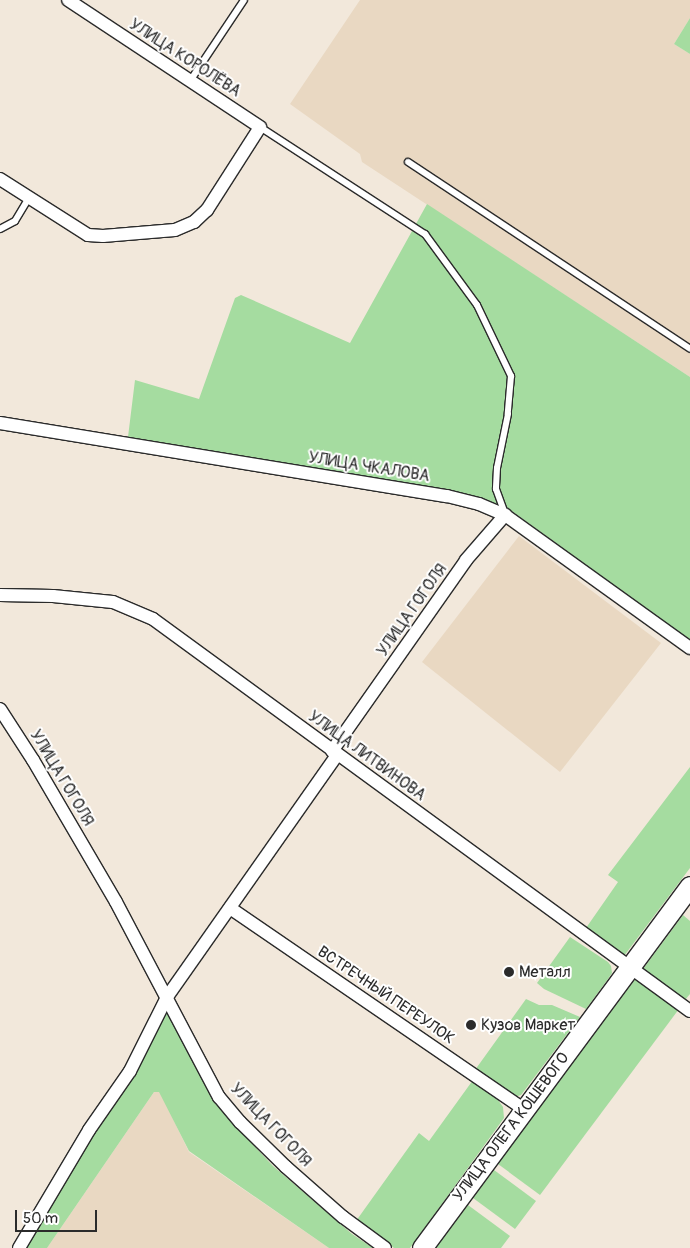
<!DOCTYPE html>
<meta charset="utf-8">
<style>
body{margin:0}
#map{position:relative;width:690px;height:1248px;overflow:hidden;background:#f2e8db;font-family:Pangolin,sans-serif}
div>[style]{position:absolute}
.built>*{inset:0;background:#e9d8c2}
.green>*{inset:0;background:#a5dca0}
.roads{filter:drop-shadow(1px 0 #2b2b2b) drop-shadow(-1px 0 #2b2b2b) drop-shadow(0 1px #2b2b2b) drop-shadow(0 -1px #2b2b2b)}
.lane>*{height:6px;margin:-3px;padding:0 3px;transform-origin:3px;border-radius:3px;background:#fff}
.street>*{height:12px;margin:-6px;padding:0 6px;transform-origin:6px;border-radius:6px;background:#fff}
.secondary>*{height:19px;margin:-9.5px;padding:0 9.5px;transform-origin:9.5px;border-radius:9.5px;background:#fff}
.dots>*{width:14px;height:14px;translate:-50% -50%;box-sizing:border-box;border:2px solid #fff;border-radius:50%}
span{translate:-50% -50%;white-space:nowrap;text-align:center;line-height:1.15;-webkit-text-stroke:4px #fff;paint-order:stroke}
.street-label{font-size:16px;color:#2b2b2b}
.poi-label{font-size:16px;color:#2b2b2b}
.left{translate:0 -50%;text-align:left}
.scale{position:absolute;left:15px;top:1210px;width:82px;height:22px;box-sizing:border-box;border:2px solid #2b2b2b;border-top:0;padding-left:6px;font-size:15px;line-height:18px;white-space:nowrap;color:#2b2b2b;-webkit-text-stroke:4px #fff;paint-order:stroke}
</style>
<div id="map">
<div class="built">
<div style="clip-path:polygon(360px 0,690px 0,690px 18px,674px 44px,690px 54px,690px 377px,362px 162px,360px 154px,290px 104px)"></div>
<div style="clip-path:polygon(519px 536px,661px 643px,560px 772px,422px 662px)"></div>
<div style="clip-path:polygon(154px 1092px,160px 1092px,189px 1152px,329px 1248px,47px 1248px)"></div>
</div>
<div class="green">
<div style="clip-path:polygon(690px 18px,690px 54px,674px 44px)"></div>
<div style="clip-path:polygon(427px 204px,690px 377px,690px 640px,513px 512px,481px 498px,128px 437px,135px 380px,199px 399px,235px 298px,241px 295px,350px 343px)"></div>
<div style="clip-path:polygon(690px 767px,690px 868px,624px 956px,586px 928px,618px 882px,608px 875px)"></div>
<div style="clip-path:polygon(683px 915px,690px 921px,690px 994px,685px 1000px,643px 969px)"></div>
<div style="clip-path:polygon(570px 937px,608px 962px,611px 966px,612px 973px,608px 979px,586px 1009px,544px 989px,537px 983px)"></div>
<div style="clip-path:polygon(636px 978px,679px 1009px,540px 1195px,498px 1164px)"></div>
<div style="clip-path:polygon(526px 999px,539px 1005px,552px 1005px,580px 1017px,521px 1095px,518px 1096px,513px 1096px,475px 1070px)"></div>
<div style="clip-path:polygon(167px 1012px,217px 1104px,230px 1120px,273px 1166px,352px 1234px,373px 1248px,329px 1248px,189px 1151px,159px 1092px,154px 1092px,47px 1248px,24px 1248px,162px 1013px)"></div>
<div style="clip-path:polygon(473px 1080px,498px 1100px,503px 1107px,504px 1118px,410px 1248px,394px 1248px,356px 1221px,419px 1133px,429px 1141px)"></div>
<div style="clip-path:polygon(494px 1170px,536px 1201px,515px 1229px,473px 1198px)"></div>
<div style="clip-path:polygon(468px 1205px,510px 1236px,501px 1248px,436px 1248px)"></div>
</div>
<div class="roads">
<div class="lane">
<div style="left:190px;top:81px;width:97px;rotate:-56.3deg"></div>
<div style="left:260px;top:127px;width:197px;rotate:33deg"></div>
<div style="left:425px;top:234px;width:88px;rotate:53.8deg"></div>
<div style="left:477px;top:305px;width:79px;rotate:64.4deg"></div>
<div style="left:511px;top:376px;width:38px;rotate:95deg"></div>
<div style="left:508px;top:414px;width:55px;rotate:101.5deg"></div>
<div style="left:497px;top:468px;width:21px;rotate:93deg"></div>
<div style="left:496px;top:489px;width:27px;rotate:70deg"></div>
<div style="left:408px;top:162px;width:338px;rotate:33.5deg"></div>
<div style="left:0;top:229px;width:17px;rotate:-28deg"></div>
<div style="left:15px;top:221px;width:27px;rotate:-59deg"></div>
</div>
<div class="street">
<div style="left:0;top:179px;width:104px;rotate:32.5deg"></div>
<div style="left:88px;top:235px;width:15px;rotate:4deg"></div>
<div style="left:103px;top:236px;width:72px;rotate:-4.8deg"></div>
<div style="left:175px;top:230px;width:21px;rotate:-23deg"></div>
<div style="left:194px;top:222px;width:18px;rotate:-43deg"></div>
<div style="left:207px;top:210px;width:98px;rotate:-57.4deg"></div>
<div style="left:260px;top:127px;width:230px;rotate:-146.5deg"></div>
<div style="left:0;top:423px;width:453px;rotate:9.3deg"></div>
<div style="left:447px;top:496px;width:33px;rotate:14deg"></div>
<div style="left:479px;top:504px;width:28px;rotate:23deg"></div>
<div style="left:505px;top:515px;width:228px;rotate:35.7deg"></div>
<div style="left:0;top:595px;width:53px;rotate:1.1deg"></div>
<div style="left:53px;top:596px;width:60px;rotate:5.7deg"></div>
<div style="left:113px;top:602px;width:43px;rotate:23deg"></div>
<div style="left:153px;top:619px;width:665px;rotate:36.13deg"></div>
<div style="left:0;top:709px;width:61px;rotate:57.1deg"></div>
<div style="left:33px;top:760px;width:164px;rotate:59.7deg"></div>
<div style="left:116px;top:902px;width:221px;rotate:62.2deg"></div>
<div style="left:219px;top:1097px;width:33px;rotate:50deg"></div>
<div style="left:240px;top:1122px;width:64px;rotate:44.4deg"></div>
<div style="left:286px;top:1167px;width:76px;rotate:41.3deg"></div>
<div style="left:343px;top:1217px;width:52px;rotate:36.4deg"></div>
<div style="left:332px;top:751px;width:233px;rotate:-54.9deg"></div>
<div style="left:466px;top:560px;width:60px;rotate:-49.1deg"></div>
<div style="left:230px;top:908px;width:356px;rotate:34.4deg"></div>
<div style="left:19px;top:1248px;width:137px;rotate:-59.3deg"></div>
<div style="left:89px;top:1130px;width:72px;rotate:-55.2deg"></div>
<div style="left:130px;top:1071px;width:83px;rotate:-63.4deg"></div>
<div style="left:167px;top:997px;width:296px;rotate:-54.9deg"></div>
</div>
<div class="secondary">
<div style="left:422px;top:1248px;width:450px;rotate:-53.5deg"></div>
</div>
</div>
<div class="dots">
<div style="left:509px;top:972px;background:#2b2b2b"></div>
<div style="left:471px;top:1025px;background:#2b2b2b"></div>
</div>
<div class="street-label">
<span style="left:185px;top:58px;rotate:33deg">УЛИЦА КОРОЛЁВА</span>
<span style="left:369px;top:467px;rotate:9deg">УЛИЦА ЧКАЛОВА</span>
<span style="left:412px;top:610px;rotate:-55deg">УЛИЦА ГОГОЛЯ</span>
<span style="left:367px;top:756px;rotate:36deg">УЛИЦА ЛИТВИНОВА</span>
<span style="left:62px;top:778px;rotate:59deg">УЛИЦА ГОГОЛЯ</span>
<span style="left:386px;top:995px;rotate:34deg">ВСТРЕЧНЫЙ ПЕРЕУЛОК</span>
<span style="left:271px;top:1125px;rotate:46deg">УЛИЦА ГОГОЛЯ</span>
<span style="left:511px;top:1127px;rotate:-53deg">УЛИЦА ОЛЕГА КОШЕВОГО</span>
</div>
<div class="poi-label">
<span class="left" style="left:519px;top:972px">Металл</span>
<span class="left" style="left:481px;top:1025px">Кузов Маркет</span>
</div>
<div class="scale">50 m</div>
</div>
